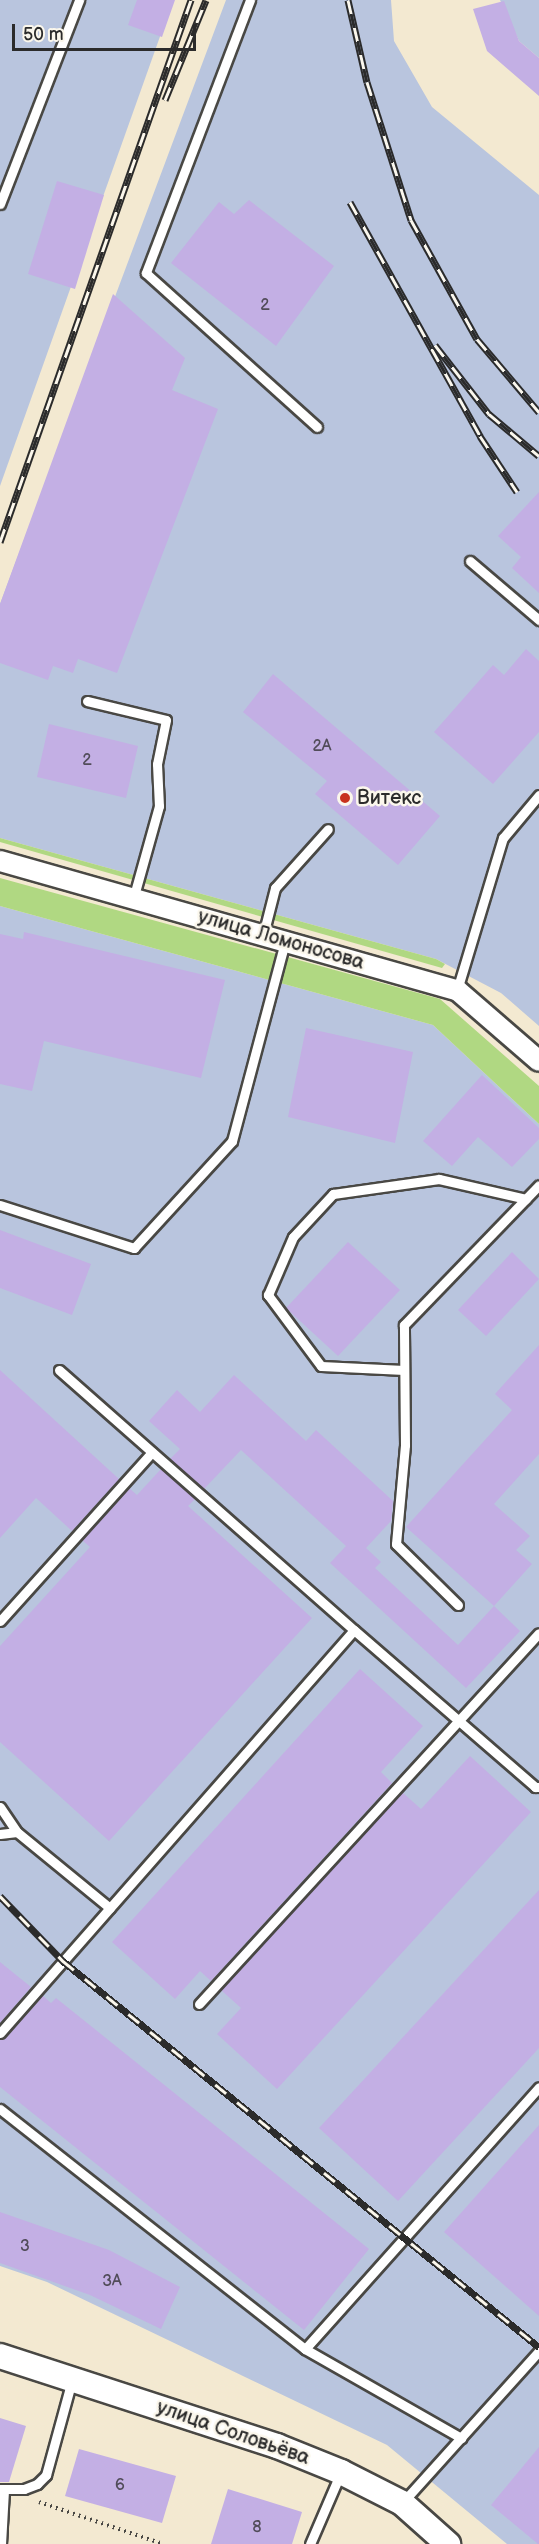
<!DOCTYPE html>
<meta charset="utf-8">
<style>
body{margin:0}
#map{position:relative;width:539px;height:2544px;overflow:hidden;background:#f3e9d1;font-family:"Balsamiq Sans",sans-serif}
div>[style]{position:absolute}
.industrial>*{inset:0;background:#b9c5de}
.green>*{inset:0;background:#b0d882}
.building>*{inset:0;background:#c3afe4}
.path>*{height:4px;margin-top:-2px;transform-origin:0;background:repeating-linear-gradient(90deg,#494844 0 1.5px,transparent 0 6px)}
.roads{filter:drop-shadow(2px 0 #494844) drop-shadow(-2px 0 #494844) drop-shadow(0 2px #494844) drop-shadow(0 -2px #494844)}
.service>*{height:9px;margin:-4.5px;padding:0 4.5px;transform-origin:4.5px;border-radius:4.5px;background:#fff}
.minor>*{height:20px;margin:-10px;padding:0 10px;transform-origin:10px;border-radius:10px;background:#fff}
.tertiary>*{height:24px;margin:-12px;padding:0 12px;transform-origin:12px;border-radius:12px;background:#fff}
.rail>*{height:7px;margin-top:-3.5px;transform-origin:0;background:repeating-linear-gradient(90deg,#fbf7ec 0 14px,#2b2b2b 0 28px);box-sizing:border-box;border-block:2px solid #2b2b2b}
.dots>*{width:16px;height:16px;translate:-50% -50%;box-sizing:border-box;border:3px solid #fbf7ec;border-radius:50%}
span{translate:-50% -50%;white-space:nowrap;text-align:center;line-height:1.15;-webkit-text-stroke:5px #fbf7ec;paint-order:stroke}
.number-label{font-size:16px;color:#514c59}
.number-label span{-webkit-text-stroke-width:0}
.poi-label{font-size:20px;color:#2b2b2b}
.left{translate:0 -50%;text-align:left}
.street-label{font-size:20px;color:#2b2b2b}
.scale{position:absolute;left:12px;top:24px;width:184px;height:27px;box-sizing:border-box;border:3px solid #2b2b2b;border-top:0;padding-left:8px;font-size:18px;line-height:21px;white-space:nowrap;color:#2b2b2b;-webkit-text-stroke:4px #fbf7ec;paint-order:stroke}
</style>
<div id="map">
<div class="industrial">
<div style="clip-path:polygon(0 0,173px 0,0 486px)"></div>
<div style="clip-path:polygon(226px 0,391px 0,394px 41px,432px 107px,539px 195px,539px 1026px,501px 993px,436px 959px,0 838px,0 604px)"></div>
<div style="clip-path:polygon(500px 0,539px 0,539px 58px,519px 41px)"></div>
<div style="clip-path:polygon(0 906px,433px 1025px,539px 1124px,539px 2544px,507px 2544px,387px 2445px,47px 2282px,0 2266px)"></div>
</div>
<div class="green">
<div style="clip-path:polygon(0 838px,436px 959px,445px 964px,442px 968px,0 842px)"></div>
<div style="clip-path:polygon(0 878px,440px 999px,539px 1086px,539px 1124px,433px 1025px,0 906px)"></div>
</div>
<div class="building">
<div style="clip-path:polygon(137px 0,175px 0,162px 37px,128px 25px)"></div>
<div style="clip-path:polygon(504px 1px,519px 41px,539px 58px,539px 96px,487px 51px,473px 9px)"></div>
<div style="clip-path:polygon(57px 181px,104px 195px,75px 289px,28px 274px)"></div>
<div style="clip-path:polygon(249px 200px,334px 266px,276px 346px,171px 263px,219px 202px,234px 214px)"></div>
<div style="clip-path:polygon(113px 294px,185px 358px,172px 390px,218px 409px,117px 673px,78px 659px,73px 673px,53px 666px,48px 680px,0 663px,0 604px)"></div>
<div style="clip-path:polygon(539px 492px,539px 593px,512px 568px,521px 557px,498px 536px)"></div>
<div style="clip-path:polygon(526px 649px,539px 661px,539px 732px,493px 784px,434px 732px,493px 665px,504px 675px)"></div>
<div style="clip-path:polygon(273px 674px,440px 816px,398px 865px,315px 794px,327px 781px,243px 712px)"></div>
<div style="clip-path:polygon(49px 724px,138px 746px,126px 798px,37px 777px)"></div>
<div style="clip-path:polygon(24px 932px,225px 980px,201px 1078px,44px 1041px,32px 1091px,0 1084px,0 934px,23px 939px)"></div>
<div style="clip-path:polygon(306px 1028px,413px 1052px,395px 1143px,288px 1117px)"></div>
<div style="clip-path:polygon(482px 1075px,539px 1128px,539px 1139px,512px 1167px,478px 1137px,452px 1166px,423px 1141px)"></div>
<div style="clip-path:polygon(0 1230px,91px 1264px,72px 1315px,0 1288px)"></div>
<div style="clip-path:polygon(348px 1242px,400px 1290px,338px 1356px,286px 1308px)"></div>
<div style="clip-path:polygon(512px 1252px,539px 1279px,486px 1336px,458px 1310px)"></div>
<div style="clip-path:polygon(539px 1345px,539px 1454px,494px 1504px,530px 1536px,516px 1550px,532px 1564px,494px 1606px,406px 1527px,512px 1410px,495px 1394px)"></div>
<div style="clip-path:polygon(0 1370px,119px 1479px,72px 1531px,36px 1498px,0 1538px)"></div>
<div style="clip-path:polygon(234px 1375px,306px 1441px,316px 1430px,393px 1501px,391px 1521px,366px 1548px,381px 1562px,375px 1568px,458px 1645px,494px 1606px,520px 1631px,466px 1688px,330px 1563px,346px 1546px,241px 1450px,204px 1489px,170px 1459px,180px 1449px,149px 1421px,177px 1390px,200px 1412px)"></div>
<div style="clip-path:polygon(161px 1469px,195px 1499px,188px 1506px,312px 1618px,109px 1841px,0 1742px,0 1646px,90px 1547px,82px 1540px,129px 1488px,137px 1495px)"></div>
<div style="clip-path:polygon(360px 1669px,423px 1726px,381px 1772px,392px 1783px,211px 1981px,200px 1971px,175px 1999px,112px 1942px)"></div>
<div style="clip-path:polygon(470px 1756px,531px 1812px,277px 2089px,217px 2034px,241px 2008px,221px 1990px,402px 1792px,421px 1809px)"></div>
<div style="clip-path:polygon(539px 1890px,539px 2048px,398px 2201px,319px 2128px)"></div>
<div style="clip-path:polygon(0 1962px,31px 1987px,0 2023px)"></div>
<div style="clip-path:polygon(42px 1995px,51px 2003px,56px 1998px,369px 2249px,304px 2330px,0 2087px,0 2040px)"></div>
<div style="clip-path:polygon(539px 2125px,539px 2316px,444px 2232px)"></div>
<div style="clip-path:polygon(0 2212px,109px 2250px,180px 2287px,161px 2329px,90px 2295px,0 2263px)"></div>
<div style="clip-path:polygon(0 2418px,26px 2426px,9px 2482px,0 2482px)"></div>
<div style="clip-path:polygon(539px 2447px,539px 2544px,538px 2544px,491px 2505px)"></div>
<div style="clip-path:polygon(79px 2449px,176px 2476px,162px 2523px,65px 2496px)"></div>
<div style="clip-path:polygon(228px 2489px,302px 2512px,292px 2544px,211px 2544px)"></div>
</div>
<div class="path">
<div style="left:39px;top:2502px;width:131px;rotate:18.7deg"></div>
</div>
<div class="roads">
<div class="service">
<div style="left:250px;top:0;width:292px;rotate:110.9deg"></div>
<div style="left:146px;top:273px;width:230px;rotate:42deg"></div>
<div style="left:0;top:204px;width:219px;rotate:-68.8deg"></div>
<div style="left:470px;top:561px;width:91px;rotate:40.5deg"></div>
<div style="left:87px;top:701px;width:81px;rotate:13.5deg"></div>
<div style="left:166px;top:720px;width:45px;rotate:101.6deg"></div>
<div style="left:157px;top:764px;width:42px;rotate:87.3deg"></div>
<div style="left:159px;top:806px;width:97px;rotate:105.6deg"></div>
<div style="left:263px;top:935px;width:49px;rotate:-75.7deg"></div>
<div style="left:275px;top:888px;width:79px;rotate:-48.1deg"></div>
<div style="left:457px;top:990px;width:159px;rotate:-73.2deg"></div>
<div style="left:503px;top:838px;width:56px;rotate:-50.1deg"></div>
<div style="left:0;top:1205px;width:141px;rotate:17.8deg"></div>
<div style="left:134px;top:1248px;width:145px;rotate:-47.5deg"></div>
<div style="left:232px;top:1141px;width:206px;rotate:-75.1deg"></div>
<div style="left:59px;top:1370px;width:393px;rotate:41.4deg"></div>
<div style="left:354px;top:1630px;width:240px;rotate:40.9deg"></div>
<div style="left:535px;top:1787px;width:4px"></div>
<div style="left:404px;top:1370px;width:83px;rotate:-177.2deg"></div>
<div style="left:321px;top:1366px;width:89px;rotate:-126.7deg"></div>
<div style="left:268px;top:1295px;width:63px;rotate:-66.7deg"></div>
<div style="left:293px;top:1237px;width:59px;rotate:-47.1deg"></div>
<div style="left:333px;top:1194px;width:107px;rotate:-8.1deg"></div>
<div style="left:439px;top:1179px;width:89px;rotate:12.9deg"></div>
<div style="left:458px;top:1605px;width:87px;rotate:-135.5deg"></div>
<div style="left:396px;top:1544px;width:99px;rotate:-84.8deg"></div>
<div style="left:405px;top:1445px;width:120px;rotate:-90.5deg"></div>
<div style="left:404px;top:1325px;width:194px;rotate:-46deg"></div>
<div style="left:0;top:1621px;width:227px;rotate:-48deg"></div>
<div style="left:0;top:1807px;width:30px;rotate:56deg"></div>
<div style="left:17px;top:1832px;width:120px;rotate:39.3deg"></div>
<div style="left:0;top:1834px;width:17px;rotate:-7deg"></div>
<div style="left:199px;top:2004px;width:503px;rotate:-47.5deg"></div>
<div style="left:0;top:2033px;width:536px;rotate:-48.7deg"></div>
<div style="left:0;top:2109px;width:388px;rotate:38.2deg"></div>
<div style="left:305px;top:2349px;width:180px;rotate:29.7deg"></div>
<div style="left:305px;top:2349px;width:351px;rotate:-48.2deg"></div>
<div style="left:0;top:2489px;width:24px"></div>
<div style="left:24px;top:2489px;width:14px;rotate:-21deg"></div>
<div style="left:37px;top:2484px;width:13px;rotate:-45deg"></div>
<div style="left:46px;top:2475px;width:98px;rotate:-74.7deg"></div>
<div style="left:402px;top:2503px;width:205px;rotate:-48deg"></div>
<div style="left:1px;top:2544px;width:54px;rotate:-86.8deg"></div>
<div style="left:310px;top:2544px;width:78px;rotate:-66.7deg"></div>
</div>
<div class="minor">
<div style="left:0;top:861px;width:475px;rotate:15.8deg"></div>
<div style="left:457px;top:990px;width:108px;rotate:40.9deg"></div>
</div>
<div class="tertiary">
<div style="left:0;top:2356px;width:291px;rotate:18deg"></div>
<div style="left:277px;top:2446px;width:69px;rotate:22.1deg"></div>
<div style="left:341px;top:2472px;width:68px;rotate:26.9deg"></div>
<div style="left:402px;top:2503px;width:62px;rotate:41.7deg"></div>
</div>
</div>
<div class="rail">
<div style="left:348px;top:0;width:84px;rotate:77deg"></div>
<div style="left:367px;top:82px;width:145px;rotate:72.3deg"></div>
<div style="left:411px;top:220px;width:136px;rotate:61deg"></div>
<div style="left:477px;top:339px;width:96px;rotate:49.7deg"></div>
<div style="left:165px;top:100px;width:108px;rotate:-67.7deg"></div>
<div style="left:350px;top:202px;width:268px;rotate:60.9deg"></div>
<div style="left:480px;top:436px;width:67px;rotate:56.5deg"></div>
<div style="left:435px;top:345px;width:88px;rotate:52deg"></div>
<div style="left:489px;top:414px;width:65px;rotate:40deg"></div>
<div style="left:0;top:542px;width:575px;rotate:-70.59deg"></div>
<div style="left:0;top:1896px;width:91px;rotate:45.9deg"></div>
<div style="left:63px;top:1961px;width:613px;rotate:39.04deg"></div>
</div>
<div class="dots">
<div style="left:345px;top:798px;background:#c8321e"></div>
</div>
<div class="number-label">
<span style="left:265px;top:306px">2</span>
<span style="left:322px;top:747px">2А</span>
<span style="left:87px;top:761px">2</span>
<span style="left:25px;top:2247px">3</span>
<span style="left:112px;top:2282px">3А</span>
<span style="left:120px;top:2486px">6</span>
<span style="left:257px;top:2528px">8</span>
</div>
<div class="poi-label">
<span class="left" style="left:357px;top:798px">Витекс</span>
</div>
<div class="street-label">
<span style="left:281px;top:940px;rotate:16deg">улица Ломоносова</span>
<span style="left:233px;top:2433px;rotate:19deg">улица Соловьёва</span>
</div>
<div class="scale">50 m</div>
</div>
